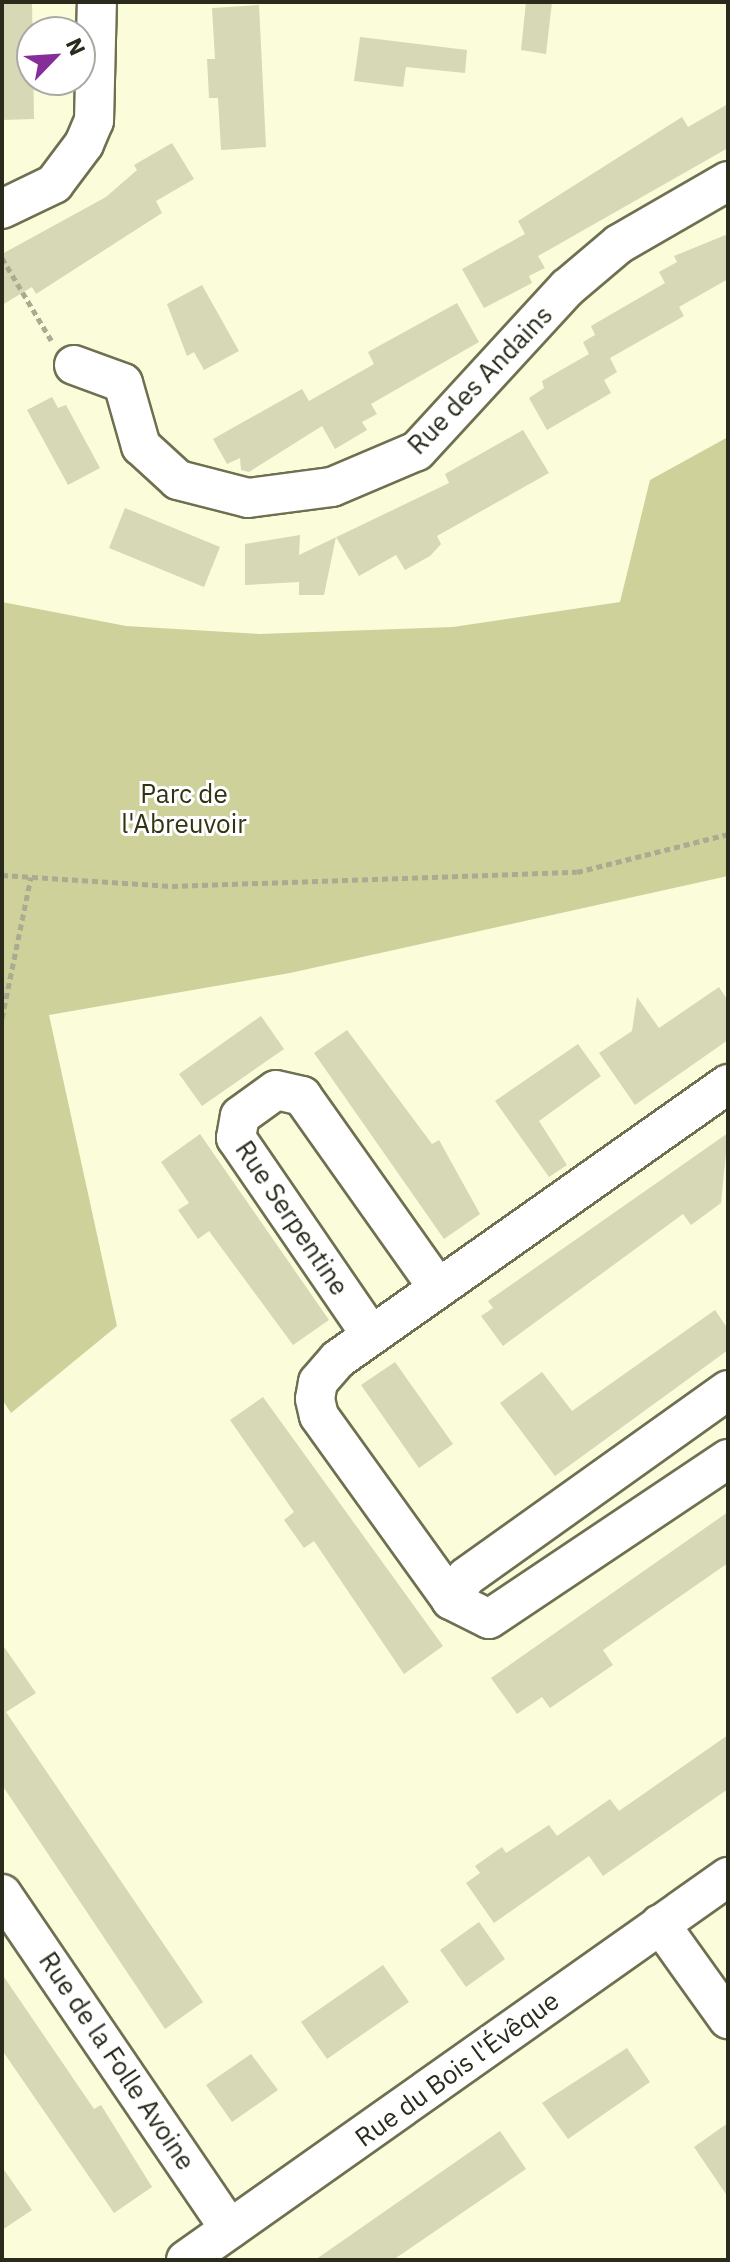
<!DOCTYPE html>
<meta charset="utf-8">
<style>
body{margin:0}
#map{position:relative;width:730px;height:2262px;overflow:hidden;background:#fbfcd9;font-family:"IBM Plex Sans",sans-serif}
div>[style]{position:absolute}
.green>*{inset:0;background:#cfd19b}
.building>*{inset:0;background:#d7d8b6}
.path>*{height:5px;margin-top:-2.5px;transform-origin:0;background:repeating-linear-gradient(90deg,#aaab90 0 6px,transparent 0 10px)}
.roads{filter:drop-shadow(2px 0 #6f7051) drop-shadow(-2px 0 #6f7051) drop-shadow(0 2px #6f7051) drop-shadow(0 -2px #6f7051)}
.minor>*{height:38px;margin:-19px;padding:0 19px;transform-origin:19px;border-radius:19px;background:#fff}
span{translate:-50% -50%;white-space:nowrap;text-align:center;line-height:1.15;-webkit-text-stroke:6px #fff;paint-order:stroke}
.street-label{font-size:26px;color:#2a2a1d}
.park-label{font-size:26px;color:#331}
.frame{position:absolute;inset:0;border:4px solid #2a2a1d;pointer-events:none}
.north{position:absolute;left:16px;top:16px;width:80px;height:80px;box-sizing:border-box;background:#fff;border:2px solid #aaaaa5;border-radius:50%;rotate:65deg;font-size:22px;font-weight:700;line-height:32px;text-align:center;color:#2a2a1d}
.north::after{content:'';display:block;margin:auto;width:28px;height:36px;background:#852d99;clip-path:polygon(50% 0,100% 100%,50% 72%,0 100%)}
</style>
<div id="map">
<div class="green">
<div style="clip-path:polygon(728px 437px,728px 876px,290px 973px,49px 1015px,117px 1326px,11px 1413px,2px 1399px,2px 602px,126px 626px,259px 634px,453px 627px,620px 602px,650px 480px)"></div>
</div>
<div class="building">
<div style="clip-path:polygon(2px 2px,32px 2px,34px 119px,2px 120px)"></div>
<div style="clip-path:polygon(526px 2px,552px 2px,546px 54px,521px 50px)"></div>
<div style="clip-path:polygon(259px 5px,266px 147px,221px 150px,218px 98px,209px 98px,208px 78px,207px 59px,215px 59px,212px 8px)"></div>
<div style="clip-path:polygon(360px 37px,467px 50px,465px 73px,406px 67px,403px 87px,354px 81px)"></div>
<div style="clip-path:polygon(728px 104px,728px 148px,538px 256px,545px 268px,529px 276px,532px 283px,484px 308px,462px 269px,525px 234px,518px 221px,682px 117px,688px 127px)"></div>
<div style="clip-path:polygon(172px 143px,194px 179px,156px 201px,162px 213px,36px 294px,32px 287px,2px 305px,2px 254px,106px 197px,137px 170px,134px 165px)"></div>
<div style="clip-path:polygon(728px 234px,728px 279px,679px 307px,684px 316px,610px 358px,617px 372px,604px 380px,611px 393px,547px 430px,529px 398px,544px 388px,542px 381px,589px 354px,583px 342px,595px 335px,591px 326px,665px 283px,659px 272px,677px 262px,674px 256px)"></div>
<div style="clip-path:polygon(202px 285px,239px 351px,204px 370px,194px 352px,187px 356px,167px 304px)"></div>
<div style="clip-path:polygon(457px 303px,479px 342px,371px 404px,377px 414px,362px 422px,367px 430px,335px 449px,322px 426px,249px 472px,241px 470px,240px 458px,227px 464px,213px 439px,302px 389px,309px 401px,374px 364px,368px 352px)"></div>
<div style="clip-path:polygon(52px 397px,58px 408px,66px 405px,100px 468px,68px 485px,27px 410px)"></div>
<div style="clip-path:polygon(523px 430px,549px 473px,437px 536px,441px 544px,430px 556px,405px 570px,396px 555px,359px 576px,336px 537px,324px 595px,299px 595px,299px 582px,245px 585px,245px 544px,300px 535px,299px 555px,449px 483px,445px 474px)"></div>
<div style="clip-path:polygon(125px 508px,220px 547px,204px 587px,109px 548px)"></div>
<div style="clip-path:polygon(719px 987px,728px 1001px,728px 1040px,635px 1105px,599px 1053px,632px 1031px,637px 997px,659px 1028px)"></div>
<div style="clip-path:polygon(261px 1016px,284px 1049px,202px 1106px,179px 1074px)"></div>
<div style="clip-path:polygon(347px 1030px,432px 1144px,439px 1140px,480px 1214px,444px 1239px,314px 1053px)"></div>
<div style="clip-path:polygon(578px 1044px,601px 1076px,539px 1121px,567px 1165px,549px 1177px,495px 1101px)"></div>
<div style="clip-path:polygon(728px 1133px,721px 1203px,691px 1225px,683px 1214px,503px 1346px,481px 1316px,493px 1308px,488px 1301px)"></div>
<div style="clip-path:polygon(200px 1134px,329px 1320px,293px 1345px,209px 1231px,198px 1239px,178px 1210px,189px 1203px,161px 1162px)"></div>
<div style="clip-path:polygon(715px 1310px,728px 1329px,728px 1350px,555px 1476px,500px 1403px,542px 1372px,572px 1411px)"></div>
<div style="clip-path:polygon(395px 1362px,453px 1444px,419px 1468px,361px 1385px)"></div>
<div style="clip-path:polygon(263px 1397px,443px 1646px,404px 1674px,314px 1541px,304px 1548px,284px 1520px,294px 1512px,230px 1420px)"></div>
<div style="clip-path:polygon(728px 1512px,728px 1563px,603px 1650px,613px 1665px,550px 1708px,542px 1697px,517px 1714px,491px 1678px)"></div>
<div style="clip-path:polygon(2px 1644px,36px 1693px,6px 1712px,203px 2002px,165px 2029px,2px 1785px)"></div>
<div style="clip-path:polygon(728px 1735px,728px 1789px,603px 1876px,589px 1856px,494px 1923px,466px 1883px,480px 1873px,475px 1866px,502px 1847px,506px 1853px,549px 1825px,557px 1836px,610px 1799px,619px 1811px)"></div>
<div style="clip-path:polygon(479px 1922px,505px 1959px,466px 1987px,440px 1950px)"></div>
<div style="clip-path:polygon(383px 1965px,409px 2002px,327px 2059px,301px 2022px)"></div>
<div style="clip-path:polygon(2px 1974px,94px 2109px,101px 2105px,152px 2187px,114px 2213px,2px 2050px)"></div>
<div style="clip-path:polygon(627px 2048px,650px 2082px,568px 2139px,542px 2103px)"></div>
<div style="clip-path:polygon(251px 2054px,278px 2090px,232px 2122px,206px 2085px)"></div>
<div style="clip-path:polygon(728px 2123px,728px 2197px,694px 2147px)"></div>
<div style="clip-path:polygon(500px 2131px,526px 2169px,393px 2260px,315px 2260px)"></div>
<div style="clip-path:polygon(2px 2167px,32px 2210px,2px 2230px)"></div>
</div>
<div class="path">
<div style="left:2px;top:258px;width:96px;rotate:59.1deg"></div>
<div style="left:2px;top:875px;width:170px;rotate:3.7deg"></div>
<div style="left:172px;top:886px;width:405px;rotate:-2deg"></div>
<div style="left:577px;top:872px;width:156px;rotate:-14.1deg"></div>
<div style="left:2px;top:1018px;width:144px;rotate:-78.4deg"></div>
</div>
<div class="roads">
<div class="minor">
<div style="left:2px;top:209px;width:58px;rotate:-25.7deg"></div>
<div style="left:54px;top:184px;width:50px;rotate:-53.1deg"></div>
<div style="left:84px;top:144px;width:25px;rotate:-67deg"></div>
<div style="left:94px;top:121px;width:119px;rotate:-88.6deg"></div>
<div style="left:74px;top:365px;width:52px;rotate:20.2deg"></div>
<div style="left:123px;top:383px;width:66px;rotate:74.1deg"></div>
<div style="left:141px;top:446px;width:50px;rotate:42.6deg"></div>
<div style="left:178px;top:480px;width:72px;rotate:14.4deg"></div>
<div style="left:248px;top:498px;width:85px;rotate:-7.5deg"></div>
<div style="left:332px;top:487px;width:92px;rotate:-23deg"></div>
<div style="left:417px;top:451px;width:222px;rotate:-47.4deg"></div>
<div style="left:567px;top:288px;width:68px;rotate:-40.2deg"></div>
<div style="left:619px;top:244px;width:126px;rotate:-30deg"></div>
<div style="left:728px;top:1084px;width:477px;rotate:144.8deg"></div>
<div style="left:338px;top:1359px;width:30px;rotate:131deg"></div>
<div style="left:318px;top:1382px;width:17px;rotate:100deg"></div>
<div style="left:315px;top:1399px;width:17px;rotate:77deg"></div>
<div style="left:319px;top:1416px;width:226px;rotate:54.3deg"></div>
<div style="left:451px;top:1600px;width:42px;rotate:26.6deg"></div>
<div style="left:489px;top:1619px;width:288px;rotate:-33.8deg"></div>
<div style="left:371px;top:1335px;width:239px;rotate:-124.4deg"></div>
<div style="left:236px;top:1138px;width:22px;rotate:-80deg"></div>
<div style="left:240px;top:1116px;width:44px;rotate:-35.8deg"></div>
<div style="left:276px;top:1090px;width:27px;rotate:13deg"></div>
<div style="left:302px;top:1096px;width:235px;rotate:54.7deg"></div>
<div style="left:451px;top:1600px;width:27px;rotate:-57deg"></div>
<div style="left:466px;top:1577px;width:322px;rotate:-35.5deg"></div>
<div style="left:2px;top:1894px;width:405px;rotate:55.8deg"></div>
<div style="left:660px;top:1924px;width:117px;rotate:54.4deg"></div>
<div style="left:186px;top:2260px;width:664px;rotate:-35.25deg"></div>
</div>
</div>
<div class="street-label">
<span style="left:480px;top:380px;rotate:-46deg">Rue des Andains</span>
<span style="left:292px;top:1218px;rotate:56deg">Rue Serpentine</span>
<span style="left:117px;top:2061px;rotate:56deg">Rue de la Folle Avoine</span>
<span style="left:457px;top:2069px;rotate:-36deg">Rue du Bois l'Évêque</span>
</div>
<div class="park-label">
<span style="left:184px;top:809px">Parc de<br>l'Abreuvoir</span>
</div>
<div class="frame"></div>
<div class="north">N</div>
</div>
